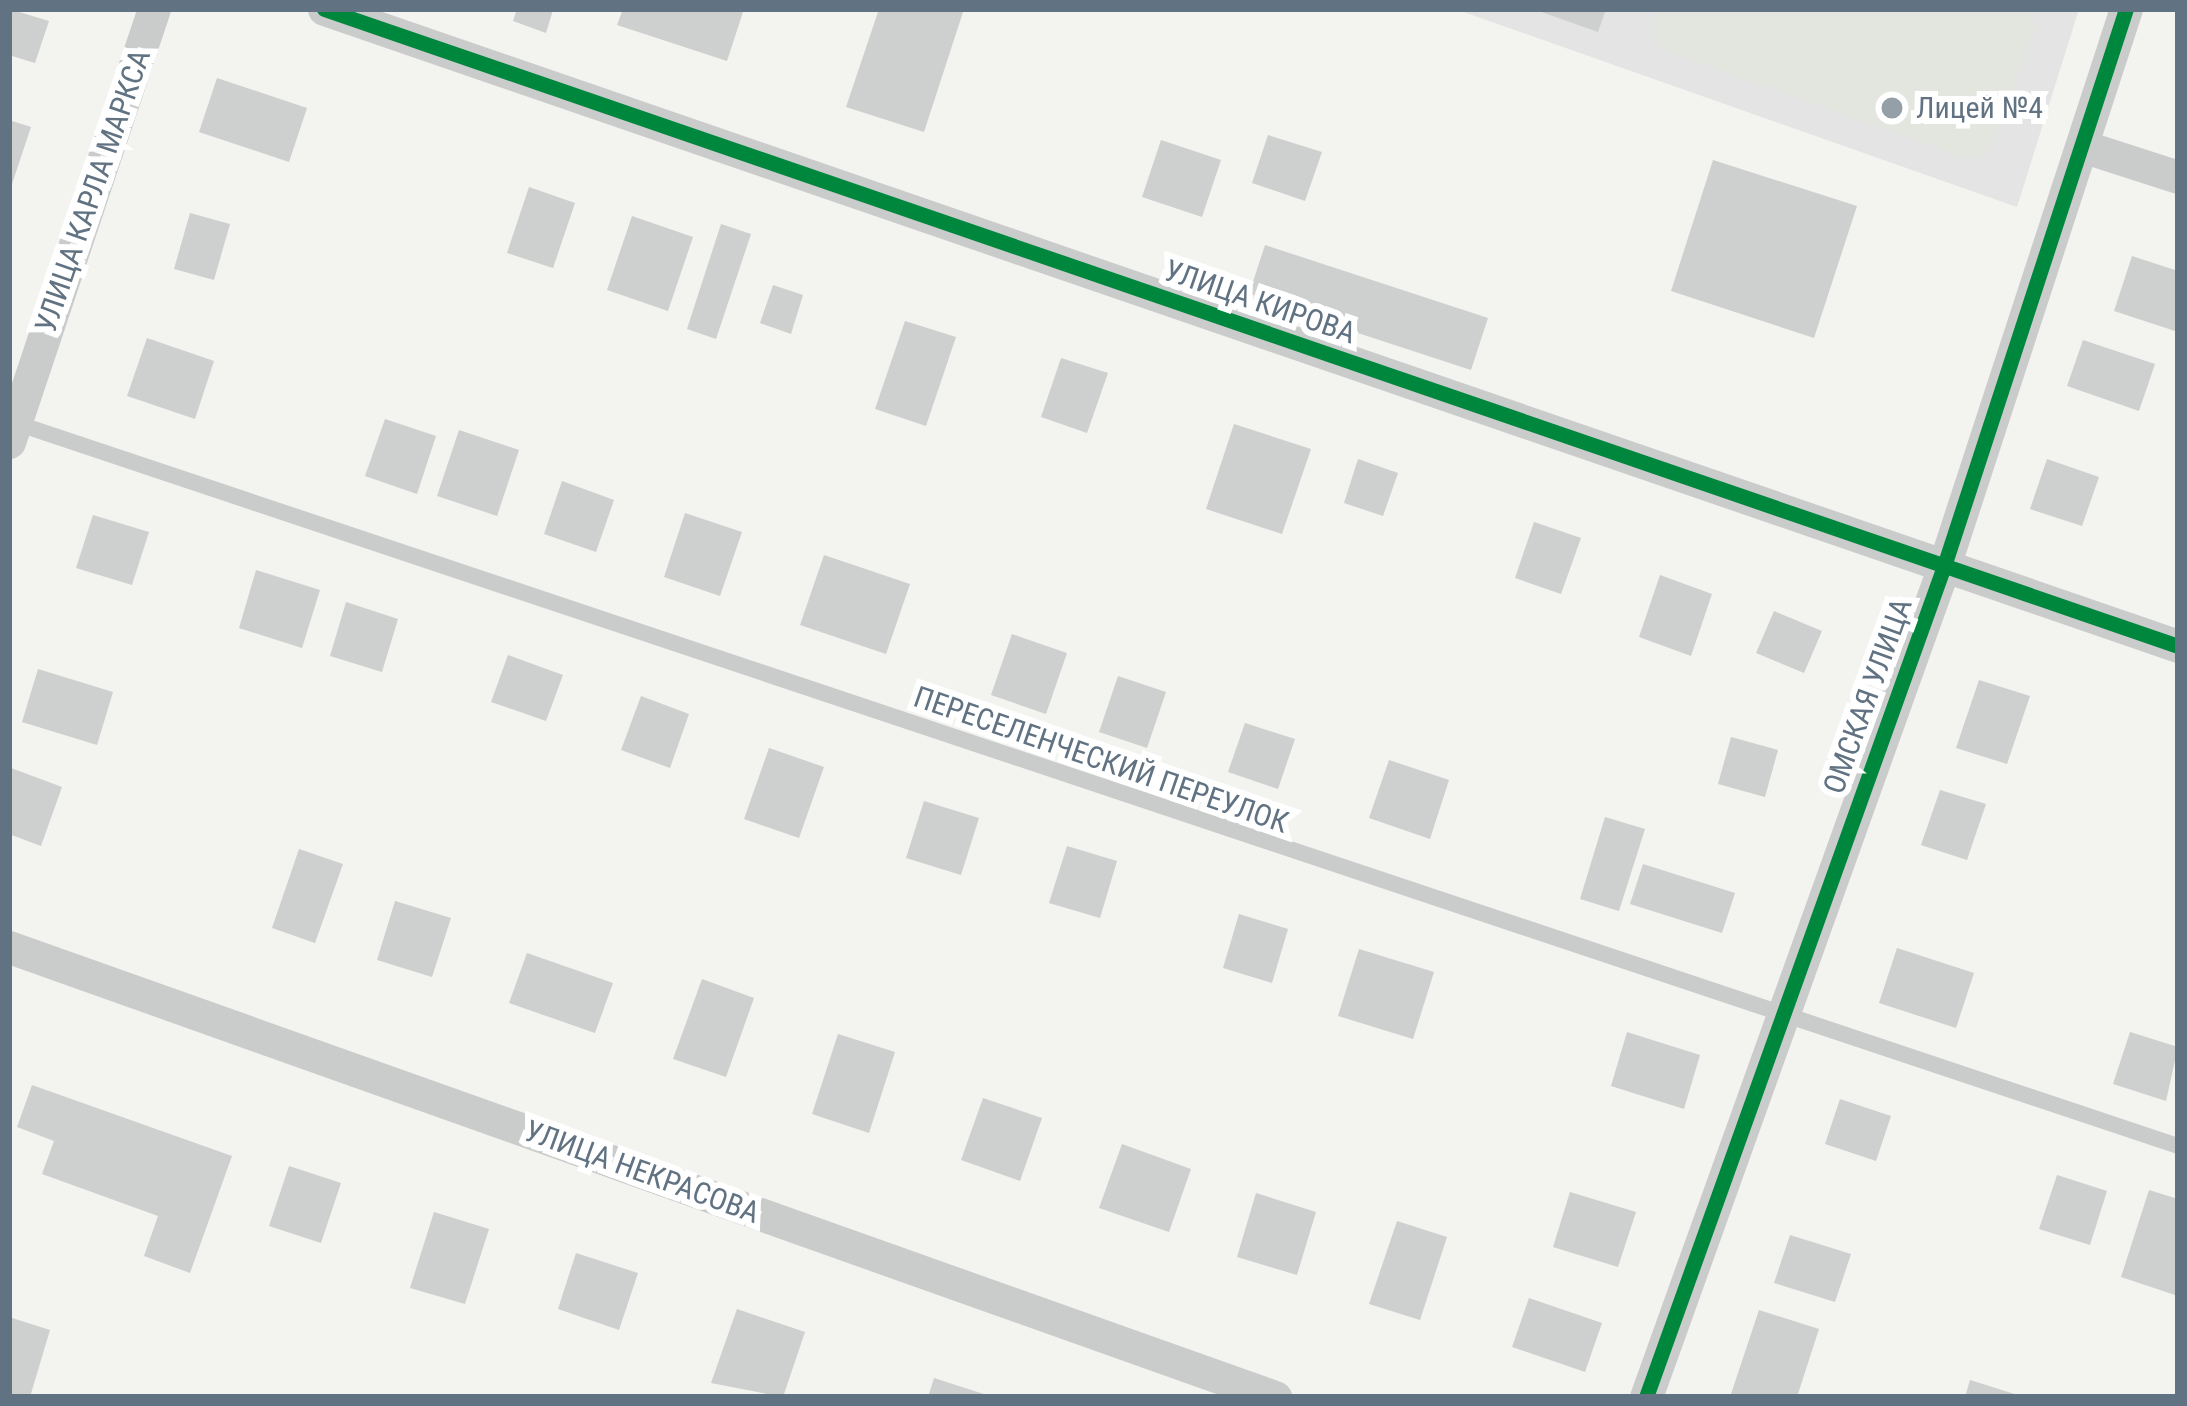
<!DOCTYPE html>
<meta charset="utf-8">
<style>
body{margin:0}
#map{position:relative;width:2187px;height:1406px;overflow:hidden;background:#f3f3f0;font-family:"Roboto Condensed",sans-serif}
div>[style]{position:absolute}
.built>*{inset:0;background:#e3e4e3}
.green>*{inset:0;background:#e2e6de}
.building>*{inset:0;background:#cecfcf}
.service>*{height:16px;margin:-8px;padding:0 8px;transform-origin:8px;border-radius:8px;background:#cacccc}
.minor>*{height:33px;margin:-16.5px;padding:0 16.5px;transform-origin:16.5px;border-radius:16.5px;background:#cacccc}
.cycleway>*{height:15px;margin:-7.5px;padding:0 7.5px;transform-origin:7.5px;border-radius:7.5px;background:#00873e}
.dots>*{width:33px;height:33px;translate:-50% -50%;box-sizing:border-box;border:6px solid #fff;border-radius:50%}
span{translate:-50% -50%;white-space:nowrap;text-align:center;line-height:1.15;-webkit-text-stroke:12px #fff;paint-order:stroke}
.poi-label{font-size:30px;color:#617282}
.left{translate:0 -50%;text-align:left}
.street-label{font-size:30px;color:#617282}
.frame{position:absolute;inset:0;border:12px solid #617282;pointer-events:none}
</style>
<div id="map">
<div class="built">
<div style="clip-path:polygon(1455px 9px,2079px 9px,2017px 207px)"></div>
</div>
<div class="green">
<div style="clip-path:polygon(1659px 9px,2028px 9px,2035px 28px,1986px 156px,1963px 157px,1664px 50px,1652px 38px)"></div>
</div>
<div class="building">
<div style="clip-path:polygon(9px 9px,49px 21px,35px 63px,9px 55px)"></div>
<div style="clip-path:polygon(517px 9px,553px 10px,546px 33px,513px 21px)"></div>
<div style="clip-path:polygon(623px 9px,744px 9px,727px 61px,617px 25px)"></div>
<div style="clip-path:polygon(879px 9px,964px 9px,924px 132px,846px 107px)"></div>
<div style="clip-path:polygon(1533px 9px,1606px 9px,1598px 32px)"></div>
<div style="clip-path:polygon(217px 78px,307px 108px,289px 162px,199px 132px)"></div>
<div style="clip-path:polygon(9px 120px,31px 127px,10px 190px,9px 190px)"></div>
<div style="clip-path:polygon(1268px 135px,1322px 152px,1305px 201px,1252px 183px)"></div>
<div style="clip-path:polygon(1161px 140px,1221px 160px,1202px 217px,1142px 197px)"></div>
<div style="clip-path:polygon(1713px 160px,1857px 206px,1814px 338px,1671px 291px)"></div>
<div style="clip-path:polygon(529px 187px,575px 203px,553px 268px,507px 253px)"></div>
<div style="clip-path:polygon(190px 213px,230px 224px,214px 280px,174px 269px)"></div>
<div style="clip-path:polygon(632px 216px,693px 237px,668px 311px,607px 290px)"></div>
<div style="clip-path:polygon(721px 224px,751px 234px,716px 339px,687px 329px)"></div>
<div style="clip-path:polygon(1265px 245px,1488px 318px,1471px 370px,1248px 297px)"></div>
<div style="clip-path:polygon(2132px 256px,2178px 271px,2178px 332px,2114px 311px)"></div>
<div style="clip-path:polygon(773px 285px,803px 295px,791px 334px,760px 323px)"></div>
<div style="clip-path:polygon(905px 321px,956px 337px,926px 426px,875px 409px)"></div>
<div style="clip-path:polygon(147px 338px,214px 361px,195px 419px,127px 396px)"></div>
<div style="clip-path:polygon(2083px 340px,2155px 364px,2139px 411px,2067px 386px)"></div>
<div style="clip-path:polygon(1061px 358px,1108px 373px,1087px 433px,1041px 417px)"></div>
<div style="clip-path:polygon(385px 419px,436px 436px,417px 494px,365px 476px)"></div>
<div style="clip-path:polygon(1234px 424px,1311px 449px,1282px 534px,1206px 509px)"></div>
<div style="clip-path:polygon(459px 430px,519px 450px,497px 516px,437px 496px)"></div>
<div style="clip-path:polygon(1358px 459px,1398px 473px,1383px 516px,1344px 503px)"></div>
<div style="clip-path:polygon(2047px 459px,2099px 477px,2082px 526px,2030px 509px)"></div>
<div style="clip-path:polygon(562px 481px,614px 500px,596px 552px,544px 534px)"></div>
<div style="clip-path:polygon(685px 513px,742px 532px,720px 596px,664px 577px)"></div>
<div style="clip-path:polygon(93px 515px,149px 532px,132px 585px,76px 568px)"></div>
<div style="clip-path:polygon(1534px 522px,1581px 538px,1561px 594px,1515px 578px)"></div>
<div style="clip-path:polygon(824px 555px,910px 584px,886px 654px,800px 625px)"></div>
<div style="clip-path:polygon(256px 570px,320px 590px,302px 648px,239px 628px)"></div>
<div style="clip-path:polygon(1660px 575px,1712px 594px,1691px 656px,1639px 637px)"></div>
<div style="clip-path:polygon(346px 602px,398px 619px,382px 672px,330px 656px)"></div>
<div style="clip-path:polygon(1774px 611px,1822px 631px,1804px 673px,1756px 653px)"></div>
<div style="clip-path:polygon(1012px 634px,1067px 653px,1046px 714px,991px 695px)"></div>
<div style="clip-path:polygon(508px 655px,563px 675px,546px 721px,491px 702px)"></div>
<div style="clip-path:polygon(38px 669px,113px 692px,97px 745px,22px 722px)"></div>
<div style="clip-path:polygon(1118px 676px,1166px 692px,1147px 748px,1099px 732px)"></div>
<div style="clip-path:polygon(1979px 680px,2030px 696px,2007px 764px,1956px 748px)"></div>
<div style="clip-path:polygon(641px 696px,689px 714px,670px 768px,621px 750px)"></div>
<div style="clip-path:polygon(1245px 723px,1295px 739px,1278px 789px,1228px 772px)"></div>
<div style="clip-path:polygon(1731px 737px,1778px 750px,1765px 797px,1718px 784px)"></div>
<div style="clip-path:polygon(769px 748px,824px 767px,799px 838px,744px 819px)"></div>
<div style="clip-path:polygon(1389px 760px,1449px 780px,1430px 839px,1369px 818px)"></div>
<div style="clip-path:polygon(11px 768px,62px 787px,41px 846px,9px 834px)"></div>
<div style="clip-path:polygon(1940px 790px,1986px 804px,1967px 860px,1921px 845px)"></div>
<div style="clip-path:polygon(924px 801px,979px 818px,961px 875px,906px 858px)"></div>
<div style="clip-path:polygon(1605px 817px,1645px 829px,1619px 911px,1580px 899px)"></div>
<div style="clip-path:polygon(1067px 846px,1117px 861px,1100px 918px,1049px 903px)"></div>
<div style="clip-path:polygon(299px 849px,343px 864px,315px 943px,272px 928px)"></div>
<div style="clip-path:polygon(1643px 864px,1735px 893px,1722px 933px,1630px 904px)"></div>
<div style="clip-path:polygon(395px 901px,451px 918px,432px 977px,377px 960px)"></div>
<div style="clip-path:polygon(1239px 914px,1288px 929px,1272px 983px,1223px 968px)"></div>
<div style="clip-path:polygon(1897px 948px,1974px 973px,1956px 1028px,1879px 1003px)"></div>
<div style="clip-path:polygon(1359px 949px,1434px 972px,1413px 1039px,1338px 1016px)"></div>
<div style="clip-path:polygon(527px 953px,613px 983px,595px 1033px,509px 1003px)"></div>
<div style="clip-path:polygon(702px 979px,754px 998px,726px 1077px,673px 1059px)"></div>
<div style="clip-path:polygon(1627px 1032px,1700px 1055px,1684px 1109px,1611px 1086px)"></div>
<div style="clip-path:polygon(2130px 1032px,2178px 1047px,2166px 1101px,2113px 1084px)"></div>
<div style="clip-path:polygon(838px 1034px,895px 1052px,869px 1133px,812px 1114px)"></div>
<div style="clip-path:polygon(32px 1085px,232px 1156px,190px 1273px,144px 1256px,158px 1216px,42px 1174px,54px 1141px,17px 1127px)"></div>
<div style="clip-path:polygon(983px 1098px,1042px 1118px,1020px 1181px,961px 1160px)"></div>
<div style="clip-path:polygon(1840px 1099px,1891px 1116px,1876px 1161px,1825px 1144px)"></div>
<div style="clip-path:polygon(1122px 1144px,1191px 1169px,1169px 1232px,1099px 1208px)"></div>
<div style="clip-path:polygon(289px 1166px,341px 1183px,321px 1243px,269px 1226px)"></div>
<div style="clip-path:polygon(2057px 1175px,2107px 1191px,2090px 1245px,2039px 1229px)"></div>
<div style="clip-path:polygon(2149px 1190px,2178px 1199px,2178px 1296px,2121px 1277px)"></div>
<div style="clip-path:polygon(1570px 1192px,1636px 1212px,1618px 1267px,1553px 1247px)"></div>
<div style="clip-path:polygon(1256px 1193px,1316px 1212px,1297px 1275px,1237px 1257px)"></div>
<div style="clip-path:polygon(434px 1212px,489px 1229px,465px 1304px,410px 1288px)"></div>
<div style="clip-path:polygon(1397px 1221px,1447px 1237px,1420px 1320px,1369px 1304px)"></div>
<div style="clip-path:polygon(1790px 1235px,1851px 1254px,1835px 1302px,1774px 1283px)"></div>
<div style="clip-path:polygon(576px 1253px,638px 1273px,619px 1330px,558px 1309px)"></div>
<div style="clip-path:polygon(1529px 1298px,1602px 1323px,1585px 1372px,1512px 1347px)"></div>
<div style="clip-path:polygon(737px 1309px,805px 1332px,783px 1397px,711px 1383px)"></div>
<div style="clip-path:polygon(1759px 1310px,1819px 1329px,1797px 1397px,1730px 1397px)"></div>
<div style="clip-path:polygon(9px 1317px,50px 1330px,30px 1397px,9px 1397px)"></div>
<div style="clip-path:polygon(934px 1378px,990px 1396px,990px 1397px,928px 1397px)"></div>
<div style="clip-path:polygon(1970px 1380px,2021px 1396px,2021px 1397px,1965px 1397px)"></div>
</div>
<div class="service">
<div style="left:10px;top:421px;width:2286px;rotate:18.49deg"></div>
</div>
<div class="minor">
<div style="left:324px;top:9px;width:1960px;rotate:18.96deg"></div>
<div style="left:2082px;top:146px;width:101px;rotate:17.9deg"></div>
<div style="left:9px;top:442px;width:457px;rotate:-71.5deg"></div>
<div style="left:9px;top:947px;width:1344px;rotate:19.57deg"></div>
<div style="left:1646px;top:1397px;width:883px;rotate:-70.27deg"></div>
<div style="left:1944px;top:566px;width:586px;rotate:-71.91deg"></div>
</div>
<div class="cycleway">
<div style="left:324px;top:9px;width:1960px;rotate:18.96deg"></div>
<div style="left:1646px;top:1397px;width:883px;rotate:-70.27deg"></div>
<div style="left:1944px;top:566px;width:586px;rotate:-71.91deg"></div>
</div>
<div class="dots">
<div style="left:1892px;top:108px;background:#949fa8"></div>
</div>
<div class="poi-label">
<span class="left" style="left:1916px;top:108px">Лицей №4</span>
</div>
<div class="street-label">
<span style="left:93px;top:191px;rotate:-71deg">УЛИЦА КАРЛА МАРКСА</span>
<span style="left:1260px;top:302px;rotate:19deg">УЛИЦА КИРОВА</span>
<span style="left:1868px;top:696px;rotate:-70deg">ОМСКАЯ УЛИЦА</span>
<span style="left:1101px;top:760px;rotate:19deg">ПЕРЕСЕЛЕНЧЕСКИЙ ПЕРЕУЛОК</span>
<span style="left:642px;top:1172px;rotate:20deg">УЛИЦА НЕКРАСОВА</span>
</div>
<div class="frame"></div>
</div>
